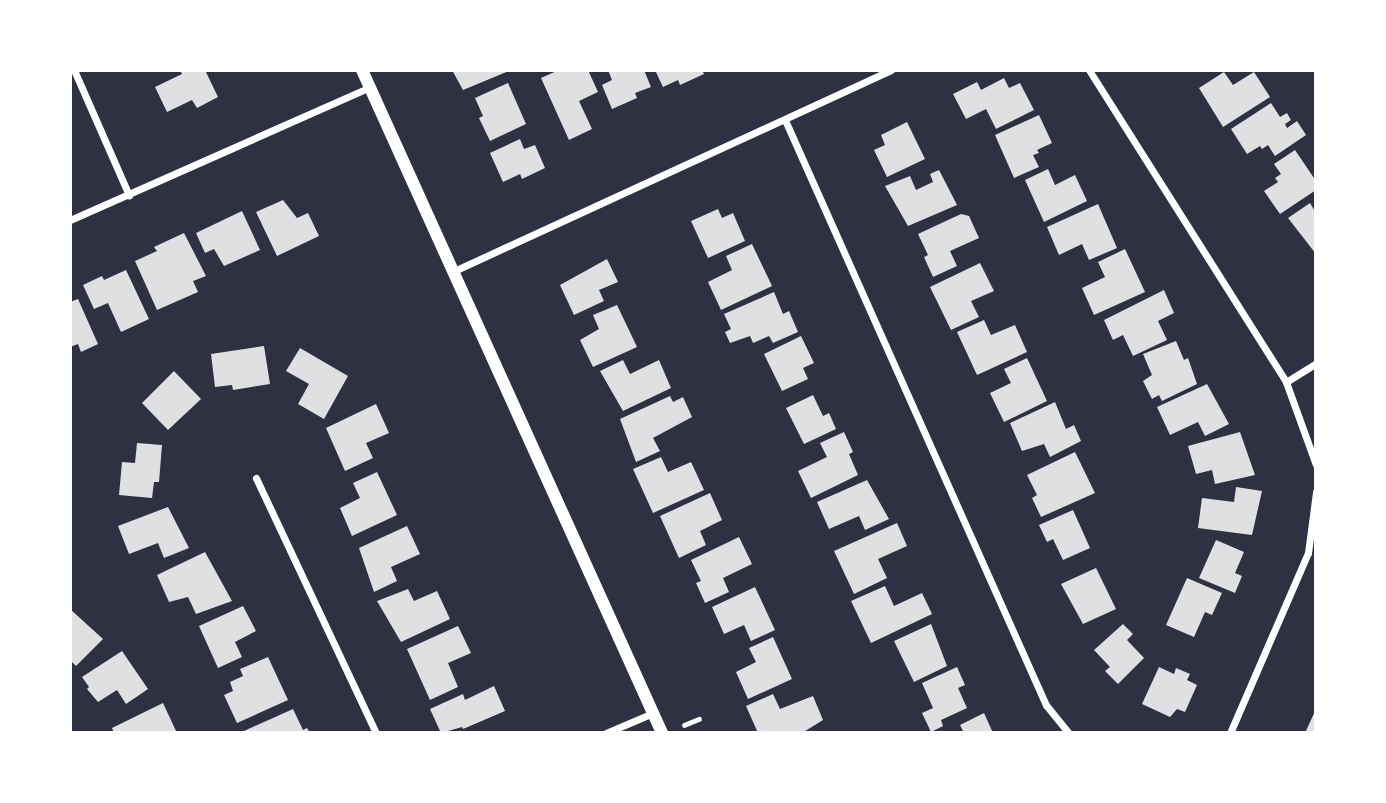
<!DOCTYPE html>
<style>
body{margin:0}
#map{position:relative;width:1386px;height:803px;overflow:hidden;background:#2d3142;font-family:Raleway,sans-serif}
div>[style]{position:absolute}
.building>*{inset:0;background:#e0e0e3}
.path>*{height:4.5px;margin:-2.25px;padding:0 2.25px;transform-origin:2.25px;border-radius:2.25px;background:#fff}
.minor>*{height:7px;margin:-3.5px;padding:0 3.5px;transform-origin:3.5px;border-radius:3.5px;background:#fff}
.tertiary>*{height:12px;margin:-6px;padding:0 6px;transform-origin:6px;border-radius:6px;background:#fff}
span{translate:-50% -50%;white-space:nowrap;text-align:center;line-height:1.15;-webkit-text-stroke:5px #fff;paint-order:stroke}
.frame{position:absolute;inset:0;border:72px solid #fff;pointer-events:none}
</style>
<div id="map">
<div class="building">
<div style="clip-path:polygon(180px 70px,205px 70px,218px 97px,197px 108px,192px 100px,167px 112px,155px 87px,182px 74px)"></div>
<div style="clip-path:polygon(452px 70px,511px 70px,463px 90px)"></div>
<div style="clip-path:polygon(559px 70px,588px 70px,598px 92px,579px 101px,592px 129px,569px 140px,541px 78px)"></div>
<div style="clip-path:polygon(608px 70px,644px 70px,651px 87px,635px 93px,637px 98px,612px 109px,602px 85px,612px 80px)"></div>
<div style="clip-path:polygon(655px 70px,702px 70px,704px 74px,680px 85px,678px 80px,663px 87px)"></div>
<div style="clip-path:polygon(1224px 72px,1233px 85px,1254px 72px,1270px 97px,1223px 127px,1199px 88px)"></div>
<div style="clip-path:polygon(1004px 78px,1009px 88px,1020px 83px,1034px 110px,996px 129px,986px 109px,966px 119px,953px 94px,977px 82px,981px 90px)"></div>
<div style="clip-path:polygon(508px 83px,526px 124px,490px 141px,479px 118px,483px 116px,475px 98px)"></div>
<div style="clip-path:polygon(1271px 103px,1280px 117px,1287px 113px,1291px 120px,1285px 124px,1287px 128px,1297px 121px,1306px 135px,1275px 156px,1268px 145px,1262px 149px,1260px 146px,1247px 154px,1231px 129px)"></div>
<div style="clip-path:polygon(1039px 115px,1052px 143px,1037px 150px,1039px 153px,1033px 155px,1039px 167px,1014px 178px,995px 135px)"></div>
<div style="clip-path:polygon(907px 122px,925px 159px,887px 177px,874px 150px,885px 145px,881px 135px)"></div>
<div style="clip-path:polygon(520px 139px,524px 149px,535px 145px,545px 168px,522px 179px,520px 174px,503px 182px,490px 153px)"></div>
<div style="clip-path:polygon(1295px 150px,1316px 181px,1316px 190px,1280px 214px,1264px 191px,1278px 182px,1275px 178px,1281px 174px,1274px 164px)"></div>
<div style="clip-path:polygon(1048px 169px,1055px 185px,1075px 175px,1087px 201px,1044px 222px,1025px 180px)"></div>
<div style="clip-path:polygon(939px 170px,957px 205px,908px 226px,885px 186px,910px 176px,916px 190px,933px 182px,930px 174px)"></div>
<div style="clip-path:polygon(283px 200px,297px 218px,308px 213px,319px 236px,277px 256px,256px 212px)"></div>
<div style="clip-path:polygon(1310px 203px,1316px 213px,1316px 254px,1288px 218px)"></div>
<div style="clip-path:polygon(1098px 204px,1117px 248px,1089px 260px,1082px 244px,1059px 255px,1047px 227px)"></div>
<div style="clip-path:polygon(718px 209px,722px 218px,733px 213px,745px 241px,708px 258px,691px 221px)"></div>
<div style="clip-path:polygon(242px 211px,260px 250px,224px 266px,214px 249px,205px 253px,196px 233px)"></div>
<div style="clip-path:polygon(961px 214px,969px 216px,979px 238px,950px 251px,957px 266px,933px 277px,924px 257px,928px 255px,918px 234px)"></div>
<div style="clip-path:polygon(184px 233px,206px 276px,193px 281px,198px 292px,157px 310px,135px 261px,157px 251px,154px 247px)"></div>
<div style="clip-path:polygon(752px 244px,772px 286px,721px 310px,708px 282px,732px 270px,726px 256px)"></div>
<div style="clip-path:polygon(1125px 249px,1145px 292px,1094px 315px,1082px 288px,1105px 277px,1098px 262px)"></div>
<div style="clip-path:polygon(607px 259px,618px 282px,599px 290px,604px 301px,574px 315px,560px 285px)"></div>
<div style="clip-path:polygon(980px 263px,994px 291px,971px 301px,979px 317px,951px 330px,930px 287px)"></div>
<div style="clip-path:polygon(126px 270px,149px 319px,121px 332px,108px 303px,94px 309px,83px 285px,102px 276px,104px 280px)"></div>
<div style="clip-path:polygon(1164px 290px,1174px 313px,1158px 321px,1167px 340px,1133px 356px,1123px 335px,1113px 340px,1104px 320px)"></div>
<div style="clip-path:polygon(774px 292px,783px 314px,789px 311px,798px 332px,773px 343px,769px 336px,753px 343px,750px 336px,730px 343px,725px 332px,731px 329px,724px 314px)"></div>
<div style="clip-path:polygon(78px 299px,98px 344px,81px 352px,78px 344px,70px 347px,70px 302px)"></div>
<div style="clip-path:polygon(617px 305px,637px 347px,593px 367px,580px 340px,599px 329px,593px 315px)"></div>
<div style="clip-path:polygon(984px 320px,991px 335px,1015px 325px,1027px 352px,977px 375px,957px 332px)"></div>
<div style="clip-path:polygon(801px 336px,814px 363px,803px 368px,808px 379px,782px 391px,764px 354px)"></div>
<div style="clip-path:polygon(1176px 341px,1184px 360px,1188px 358px,1197px 384px,1162px 401px,1159px 395px,1152px 399px,1143px 381px,1152px 375px,1143px 354px)"></div>
<div style="clip-path:polygon(264px 346px,270px 384px,233px 390px,232px 385px,215px 387px,211px 354px)"></div>
<div style="clip-path:polygon(300px 348px,348px 376px,324px 419px,298px 404px,309px 384px,286px 371px)"></div>
<div style="clip-path:polygon(1027px 358px,1047px 401px,1004px 422px,990px 393px,1011px 383px,1004px 369px)"></div>
<div style="clip-path:polygon(623px 360px,630px 374px,659px 360px,671px 388px,623px 411px,600px 371px)"></div>
<div style="clip-path:polygon(174px 371px,201px 399px,168px 430px,142px 403px)"></div>
<div style="clip-path:polygon(1207px 384px,1229px 424px,1205px 436px,1198px 422px,1170px 435px,1157px 407px)"></div>
<div style="clip-path:polygon(813px 395px,823px 416px,829px 413px,836px 429px,804px 444px,786px 408px)"></div>
<div style="clip-path:polygon(670px 396px,673px 402px,683px 397px,692px 417px,653px 438px,660px 451px,636px 462px,620px 419px)"></div>
<div style="clip-path:polygon(1055px 402px,1066px 429px,1074px 425px,1081px 441px,1050px 457px,1044px 444px,1022px 451px,1010px 423px)"></div>
<div style="clip-path:polygon(376px 404px,389px 433px,366px 443px,373px 458px,345px 471px,326px 428px)"></div>
<div style="clip-path:polygon(844px 432px,853px 452px,849px 454px,858px 475px,811px 498px,798px 471px,827px 457px,820px 443px)"></div>
<div style="clip-path:polygon(1240px 432px,1255px 475px,1215px 484px,1212px 470px,1196px 474px,1188px 446px)"></div>
<div style="clip-path:polygon(137px 443px,162px 445px,159px 482px,154px 482px,152px 498px,119px 495px,122px 462px,135px 463px)"></div>
<div style="clip-path:polygon(1075px 452px,1095px 493px,1041px 517px,1032px 498px,1037px 495px,1027px 475px)"></div>
<div style="clip-path:polygon(661px 457px,668px 472px,691px 462px,704px 490px,653px 513px,633px 469px)"></div>
<div style="clip-path:polygon(377px 472px,397px 515px,352px 536px,340px 508px,360px 498px,353px 483px)"></div>
<div style="clip-path:polygon(867px 480px,889px 519px,865px 530px,859px 516px,829px 529px,817px 502px)"></div>
<div style="clip-path:polygon(1236px 487px,1262px 491px,1252px 535px,1198px 528px,1202px 498px,1234px 502px)"></div>
<div style="clip-path:polygon(710px 493px,722px 520px,700px 531px,706px 545px,679px 558px,660px 516px)"></div>
<div style="clip-path:polygon(168px 507px,189px 548px,164px 558px,158px 543px,129px 554px,118px 526px)"></div>
<div style="clip-path:polygon(1073px 510px,1090px 548px,1063px 560px,1053px 539px,1047px 542px,1039px 525px)"></div>
<div style="clip-path:polygon(897px 523px,907px 546px,878px 559px,887px 578px,854px 594px,834px 551px)"></div>
<div style="clip-path:polygon(407px 526px,420px 554px,391px 567px,397px 581px,374px 592px,359px 548px)"></div>
<div style="clip-path:polygon(739px 537px,752px 564px,723px 578px,729px 592px,705px 603px,696px 583px,701px 581px,691px 560px)"></div>
<div style="clip-path:polygon(1216px 540px,1244px 552px,1235px 573px,1242px 576px,1235px 593px,1199px 578px)"></div>
<div style="clip-path:polygon(205px 552px,232px 601px,196px 614px,188px 597px,169px 602px,157px 575px)"></div>
<div style="clip-path:polygon(1096px 568px,1116px 609px,1083px 624px,1061px 584px)"></div>
<div style="clip-path:polygon(1187px 578px,1222px 593px,1212px 615px,1205px 612px,1194px 637px,1166px 625px)"></div>
<div style="clip-path:polygon(885px 586px,894px 606px,922px 593px,932px 614px,871px 643px,851px 601px)"></div>
<div style="clip-path:polygon(755px 587px,775px 630px,751px 641px,744px 625px,724px 634px,712px 607px)"></div>
<div style="clip-path:polygon(408px 589px,414px 601px,437px 591px,450px 619px,401px 642px,377px 601px)"></div>
<div style="clip-path:polygon(243px 606px,256px 631px,235px 642px,242px 657px,218px 668px,199px 626px)"></div>
<div style="clip-path:polygon(70px 609px,103px 639px,76px 666px,70px 660px)"></div>
<div style="clip-path:polygon(931px 624px,947px 666px,914px 682px,894px 641px)"></div>
<div style="clip-path:polygon(1123px 624px,1133px 634px,1127px 640px,1144px 658px,1118px 684px,1105px 671px,1110px 667px,1094px 650px)"></div>
<div style="clip-path:polygon(458px 626px,471px 653px,448px 663px,458px 687px,430px 700px,407px 649px)"></div>
<div style="clip-path:polygon(773px 637px,792px 679px,748px 699px,736px 672px,756px 662px,749px 648px)"></div>
<div style="clip-path:polygon(122px 651px,148px 689px,126px 704px,117px 690px,98px 702px,87px 689px,89px 687px,82px 677px)"></div>
<div style="clip-path:polygon(268px 657px,288px 700px,237px 723px,224px 695px,233px 691px,230px 682px,243px 676px,240px 669px)"></div>
<div style="clip-path:polygon(957px 667px,965px 685px,958px 688px,967px 708px,941px 720px,943px 726px,931px 732px,922px 713px,933px 708px,922px 683px)"></div>
<div style="clip-path:polygon(1159px 667px,1174px 674px,1176px 668px,1190px 674px,1187px 680px,1197px 685px,1185px 712px,1177px 709px,1170px 717px,1142px 704px)"></div>
<div style="clip-path:polygon(494px 686px,505px 711px,463px 729px,462px 727px,441px 733px,430px 709px,463px 694px,465px 700px)"></div>
<div style="clip-path:polygon(773px 694px,780px 709px,813px 696px,823px 720px,802px 733px,758px 733px,746px 706px)"></div>
<div style="clip-path:polygon(163px 703px,176px 731px,114px 733px,112px 728px)"></div>
<div style="clip-path:polygon(293px 709px,303px 730px,307px 728px,310px 733px,244px 731px)"></div>
<div style="clip-path:polygon(1316px 709px,1316px 733px,1305px 733px)"></div>
<div style="clip-path:polygon(984px 713px,993px 733px,964px 733px,960px 725px)"></div>
</div>
<div class="path">
<div style="left:684px;top:725px;width:16px;rotate:-22deg"></div>
</div>
<div class="minor">
<div style="left:74px;top:70px;width:137px;rotate:66.3deg"></div>
<div style="left:1089px;top:70px;width:369px;rotate:57.7deg"></div>
<div style="left:1286px;top:382px;width:88px;rotate:70.1deg"></div>
<div style="left:785px;top:120px;width:641px;rotate:65.96deg"></div>
<div style="left:1046px;top:705px;width:36px;rotate:51deg"></div>
<div style="left:70px;top:220px;width:328px;rotate:-23.9deg"></div>
<div style="left:454px;top:271px;width:481px;rotate:-24.7deg"></div>
<div style="left:1286px;top:382px;width:36px;rotate:-32deg"></div>
<div style="left:256px;top:478px;width:282px;rotate:64.8deg"></div>
<div style="left:606px;top:733px;width:51px;rotate:-23.1deg"></div>
<div style="left:1230px;top:733px;width:196px;rotate:-66.6deg"></div>
<div style="left:1308px;top:553px;width:62px;rotate:-82.5deg"></div>
</div>
<div class="tertiary">
<div style="left:362px;top:70px;width:728px;rotate:65.65deg"></div>
</div>
<div class="frame"></div>
</div>
